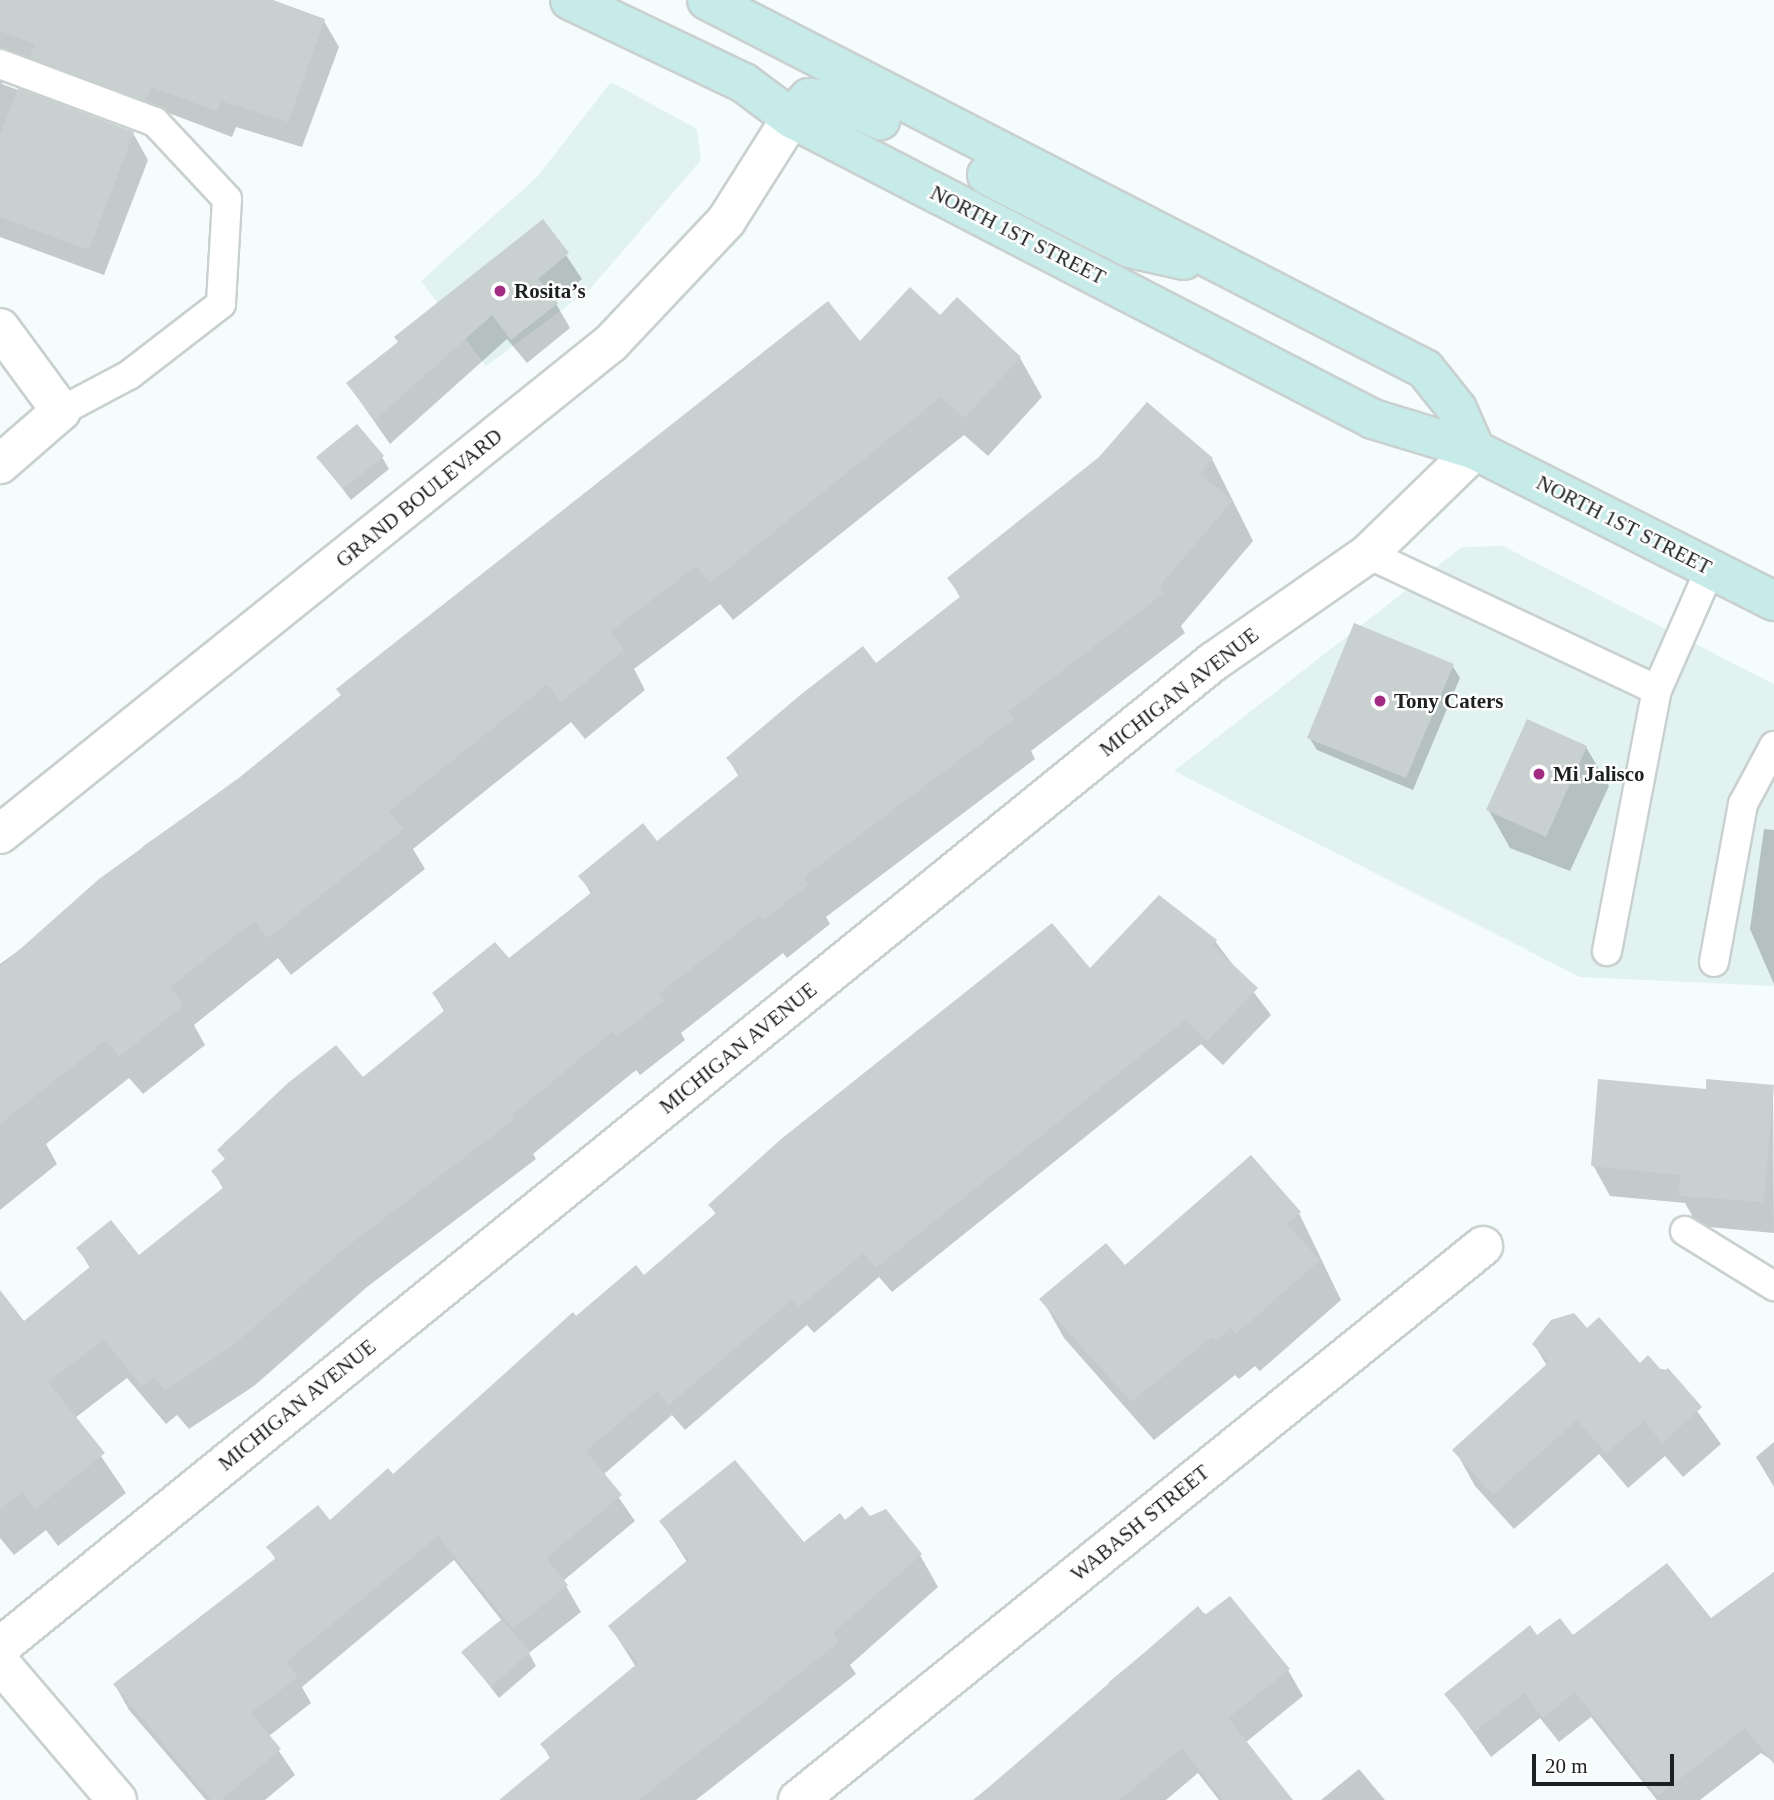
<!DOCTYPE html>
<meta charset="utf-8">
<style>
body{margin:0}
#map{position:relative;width:1774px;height:1800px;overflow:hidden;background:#f5fdfc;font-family:Georgia,serif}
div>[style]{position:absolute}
.built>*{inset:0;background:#e1f2f1}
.shadow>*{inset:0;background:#0003}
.building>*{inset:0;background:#c9d0d0}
.roads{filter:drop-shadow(2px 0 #c9d1d0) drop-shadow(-2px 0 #c9d1d0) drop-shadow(0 2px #c9d1d0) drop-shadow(0 -2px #c9d1d0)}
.lane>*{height:28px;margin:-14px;padding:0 14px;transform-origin:14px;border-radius:14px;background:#fff}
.street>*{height:38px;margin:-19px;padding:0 19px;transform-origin:19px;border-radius:19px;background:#fff}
.secondary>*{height:38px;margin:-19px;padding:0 19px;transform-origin:19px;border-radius:19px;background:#c7ebe9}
.dots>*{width:19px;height:19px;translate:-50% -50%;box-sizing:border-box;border:4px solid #fff;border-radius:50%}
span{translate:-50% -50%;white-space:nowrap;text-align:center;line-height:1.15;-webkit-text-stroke:5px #fff;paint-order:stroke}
.street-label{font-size:21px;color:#1d2020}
.poi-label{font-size:21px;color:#1d2020;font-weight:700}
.left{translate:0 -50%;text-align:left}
.scale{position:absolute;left:1532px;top:1754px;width:142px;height:32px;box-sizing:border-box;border:4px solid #1d2020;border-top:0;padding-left:9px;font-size:21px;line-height:24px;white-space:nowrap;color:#1d2020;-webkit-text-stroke:5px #fff;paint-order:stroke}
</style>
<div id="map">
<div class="built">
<div style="clip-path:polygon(611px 82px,697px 129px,701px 160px,590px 289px,486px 366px,421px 281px,537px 177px)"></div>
<div style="clip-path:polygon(1503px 546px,1774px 684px,1774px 986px,1580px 977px,1174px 771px,1462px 547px)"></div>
</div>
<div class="shadow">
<div style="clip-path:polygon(0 0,227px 0,324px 21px,339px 47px,302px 147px,236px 127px,232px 137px,166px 112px,160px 126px,5px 77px,2px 84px,133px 133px,148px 160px,104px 275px,0 237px)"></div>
<div style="clip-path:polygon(543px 221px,582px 279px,555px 302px,570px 328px,527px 363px,507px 339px,390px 444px,348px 384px)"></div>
<div style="clip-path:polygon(941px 318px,1020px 358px,1042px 397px,988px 456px,964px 435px,733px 620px,720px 604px,634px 669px,645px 690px,585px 739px,571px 722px,413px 849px,425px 869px,362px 919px,291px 975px,278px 958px,194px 1025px,205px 1045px,143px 1094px,129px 1078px,46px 1144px,57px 1164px,0 1210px,0 964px,73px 911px,145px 845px,860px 343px)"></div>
<div style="clip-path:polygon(318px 457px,382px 457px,389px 469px,351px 500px)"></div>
<div style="clip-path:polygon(1212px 459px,1253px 541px,1181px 626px,1185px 633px,1031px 751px,1035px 759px,826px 917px,830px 924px,787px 958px,783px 953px,681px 1033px,685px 1040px,640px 1075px,636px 1070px,533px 1154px,536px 1159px,367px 1287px,254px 1386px,189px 1429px,177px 1415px,166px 1424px,127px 1378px,75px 1418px,126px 1493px,58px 1546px,46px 1530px,14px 1555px,0 1538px,0 1294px,24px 1323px,90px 1268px,78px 1248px,139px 1257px,224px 1190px,213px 1171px,226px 1161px,219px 1150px,224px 1143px,336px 1048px,362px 1079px,445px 1013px,434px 994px,508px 960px,591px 894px,581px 876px,657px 843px,739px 777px,728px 758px,876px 665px,961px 599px,949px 578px)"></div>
<div style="clip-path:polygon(1452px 665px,1460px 678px,1413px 790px,1317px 750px,1309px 737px)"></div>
<div style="clip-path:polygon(1586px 747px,1609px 786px,1570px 871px,1510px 848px,1488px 809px)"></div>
<div style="clip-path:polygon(1764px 829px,1774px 830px,1774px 984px,1750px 929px)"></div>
<div style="clip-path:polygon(1215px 941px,1271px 1015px,1223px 1065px,1201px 1044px,892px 1292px,879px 1277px,814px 1333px,807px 1325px,685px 1430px,672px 1415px,603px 1475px,635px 1521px,563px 1581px,581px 1612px,529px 1653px,536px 1666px,499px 1698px,463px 1652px,502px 1621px,454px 1560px,302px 1687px,311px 1703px,269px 1736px,295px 1775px,265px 1800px,206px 1800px,129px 1710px,115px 1685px,276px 1560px,269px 1548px,330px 1522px,392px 1477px,576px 1318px,644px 1278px,716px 1215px,711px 1205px,1090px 971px)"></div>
<div style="clip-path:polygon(1773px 1086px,1774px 1233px,1698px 1226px,1685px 1203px,1610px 1196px,1593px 1165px,1707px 1091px)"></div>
<div style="clip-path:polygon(1299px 1213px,1341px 1300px,1260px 1371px,1255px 1366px,1239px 1379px,1235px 1375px,1154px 1440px,1064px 1338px,1042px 1299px)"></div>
<div style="clip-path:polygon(1587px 1330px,1640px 1366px,1667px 1370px,1721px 1444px,1683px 1477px,1665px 1456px,1628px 1488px,1599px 1454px,1514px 1529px,1475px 1486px,1455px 1450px,1547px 1366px,1534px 1344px)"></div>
<div style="clip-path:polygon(1774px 1442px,1774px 1487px,1756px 1457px)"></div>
<div style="clip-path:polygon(870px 1518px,920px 1555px,938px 1587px,850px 1665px,856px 1674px,696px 1800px,502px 1800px,551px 1760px,542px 1744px,636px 1667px,610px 1626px,687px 1562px,661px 1521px,804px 1544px)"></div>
<div style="clip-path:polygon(1774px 1572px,1774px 1762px,1761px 1753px,1700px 1800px,1657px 1800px,1591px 1717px,1559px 1742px,1540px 1718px,1491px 1757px,1446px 1694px,1537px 1638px,1711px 1621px)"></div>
<div style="clip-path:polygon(1198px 1609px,1288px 1670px,1303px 1696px,1245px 1743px,1290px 1800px,1219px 1800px,1198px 1773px,1166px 1800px,973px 1800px,1112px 1688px,1109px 1682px)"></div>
<div style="clip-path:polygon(1359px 1769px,1385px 1800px,1321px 1800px)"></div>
</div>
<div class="building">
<div style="clip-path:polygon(0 0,273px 0,325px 19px,288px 122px,221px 101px,217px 111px,151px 87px,145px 101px,30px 57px,35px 44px,0 31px)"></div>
<div style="clip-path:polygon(18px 88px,134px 132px,89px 250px,0 217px,0 135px)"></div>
<div style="clip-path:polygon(543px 219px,569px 253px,538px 279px,558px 303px,511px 340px,492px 315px,375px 420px,346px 383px,398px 342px,394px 337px)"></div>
<div style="clip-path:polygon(910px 287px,940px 315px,957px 297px,1021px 357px,964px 418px,941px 397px,710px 583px,696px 566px,610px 632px,624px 650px,561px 702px,547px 685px,389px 811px,404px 829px,340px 880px,268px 938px,254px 921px,170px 987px,184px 1005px,119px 1057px,106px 1040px,0 1124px,0 967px,99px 879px,240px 777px,341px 695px,336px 689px,828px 301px,860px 341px)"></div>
<div style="clip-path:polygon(1147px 402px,1213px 458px,1200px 474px,1232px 501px,1159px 587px,1164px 593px,1008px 712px,1014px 719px,804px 877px,809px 884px,764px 920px,760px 915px,659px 994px,664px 1000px,617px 1037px,612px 1032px,512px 1115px,515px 1119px,345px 1248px,231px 1347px,165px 1391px,154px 1377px,142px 1387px,104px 1340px,48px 1382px,105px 1453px,35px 1509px,22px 1492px,0 1510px,0 1290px,24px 1321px,91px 1266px,76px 1248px,111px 1220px,139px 1255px,224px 1187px,211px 1171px,225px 1159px,217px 1150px,288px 1083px,336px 1045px,363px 1077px,445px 1010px,432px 993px,495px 942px,509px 958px,592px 892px,578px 876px,643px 823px,657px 841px,740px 774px,726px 758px,799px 696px,863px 646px,876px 663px,961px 596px,947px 578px,1099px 457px)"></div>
<div style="clip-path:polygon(357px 424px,384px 456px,343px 489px,316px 457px)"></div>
<div style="clip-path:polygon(1354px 623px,1454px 664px,1406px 778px,1307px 738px)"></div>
<div style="clip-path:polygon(1527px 719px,1587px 746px,1546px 837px,1486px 810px)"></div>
<div style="clip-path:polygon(1159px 895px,1217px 940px,1212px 945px,1258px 988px,1207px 1041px,1185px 1020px,876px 1268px,863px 1253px,798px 1308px,792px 1300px,669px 1405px,657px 1391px,586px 1451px,622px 1495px,546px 1558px,568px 1585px,513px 1629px,438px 1536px,286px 1662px,298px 1677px,251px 1713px,281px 1749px,221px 1800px,211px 1800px,113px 1684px,276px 1558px,266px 1547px,318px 1505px,330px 1520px,388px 1468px,393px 1474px,573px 1312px,576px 1316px,636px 1265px,644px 1275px,716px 1213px,708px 1205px,780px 1140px,1052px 923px,1090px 968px)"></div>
<div style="clip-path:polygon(1598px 1079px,1706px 1089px,1706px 1079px,1774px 1085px,1764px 1202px,1679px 1196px,1680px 1175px,1591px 1166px)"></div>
<div style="clip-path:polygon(1251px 1155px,1301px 1212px,1287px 1224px,1320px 1260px,1236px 1334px,1231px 1328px,1216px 1341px,1212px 1337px,1131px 1402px,1039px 1299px,1106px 1243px,1125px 1265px)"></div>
<div style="clip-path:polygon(1574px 1313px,1587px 1328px,1599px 1317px,1640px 1363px,1648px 1355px,1663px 1372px,1668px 1368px,1702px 1407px,1662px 1443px,1644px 1421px,1606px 1453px,1577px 1420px,1493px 1495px,1452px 1450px,1549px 1362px,1532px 1344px,1551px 1320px)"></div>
<div style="clip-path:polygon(735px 1460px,804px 1542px,840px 1513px,845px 1520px,862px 1506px,870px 1516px,886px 1509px,922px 1554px,833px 1633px,839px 1642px,639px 1800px,499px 1800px,551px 1757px,540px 1744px,638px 1663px,608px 1626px,689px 1559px,659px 1521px)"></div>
<div style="clip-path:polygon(1667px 1563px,1711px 1618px,1774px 1572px,1774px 1764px,1745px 1728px,1658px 1796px,1575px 1692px,1543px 1718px,1524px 1693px,1475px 1732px,1444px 1694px,1530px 1625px,1537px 1635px,1560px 1618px,1573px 1635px)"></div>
<div style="clip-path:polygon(1230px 1596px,1290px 1669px,1228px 1718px,1293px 1800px,1223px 1800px,1182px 1748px,1119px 1800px,974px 1800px,1198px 1606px,1205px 1615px)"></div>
<div style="clip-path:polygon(502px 1619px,530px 1652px,491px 1687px,461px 1652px)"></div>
</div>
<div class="roads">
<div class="lane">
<div style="left:0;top:64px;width:165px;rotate:20.5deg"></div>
<div style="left:155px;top:122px;width:105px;rotate:46.9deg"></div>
<div style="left:227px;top:199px;width:105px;rotate:93.3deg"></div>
<div style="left:221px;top:304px;width:116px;rotate:142.3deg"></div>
<div style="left:129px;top:375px;width:77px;rotate:152.1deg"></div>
<div style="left:1368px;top:554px;width:319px;rotate:25.2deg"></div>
<div style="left:1607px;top:951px;width:266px;rotate:-79.2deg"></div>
<div style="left:1657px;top:690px;width:132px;rotate:-66.3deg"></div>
<div style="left:1714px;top:962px;width:161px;rotate:-79.6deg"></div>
<div style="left:1743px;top:804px;width:66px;rotate:-61.9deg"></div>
<div style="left:1685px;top:1231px;width:105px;rotate:31.7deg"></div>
</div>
<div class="street">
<div style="left:0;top:328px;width:103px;rotate:53.7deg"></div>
<div style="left:61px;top:411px;width:81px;rotate:139deg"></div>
<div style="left:0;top:834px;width:784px;rotate:-38.79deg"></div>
<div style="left:611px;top:343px;width:168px;rotate:-46.7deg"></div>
<div style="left:726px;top:221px;width:122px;rotate:-57.7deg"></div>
<div style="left:0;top:1647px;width:1563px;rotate:-39.08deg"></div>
<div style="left:1213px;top:662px;width:189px;rotate:-34.9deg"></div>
<div style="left:1368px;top:554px;width:149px;rotate:-44.2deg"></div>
<div style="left:0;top:1663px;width:180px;rotate:49.5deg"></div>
<div style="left:798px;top:1800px;width:881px;rotate:-38.96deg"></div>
</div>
<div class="secondary">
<div style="left:570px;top:0;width:193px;rotate:25.5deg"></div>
<div style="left:744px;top:83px;width:59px;rotate:36.7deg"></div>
<div style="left:791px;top:118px;width:655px;rotate:27.35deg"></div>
<div style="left:1373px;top:419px;width:107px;rotate:16.9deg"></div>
<div style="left:1475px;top:450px;width:335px;rotate:26.8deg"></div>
<div style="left:707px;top:0;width:807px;rotate:27.2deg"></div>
<div style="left:1425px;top:369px;width:51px;rotate:51.3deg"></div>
<div style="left:1457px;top:409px;width:45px;rotate:66.3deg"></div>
<div style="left:791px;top:118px;width:27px;rotate:-48deg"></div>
<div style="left:809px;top:98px;width:25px;rotate:2deg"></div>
<div style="left:834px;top:99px;width:51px;rotate:24.5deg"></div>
<div style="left:987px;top:175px;width:161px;rotate:27deg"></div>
<div style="left:1130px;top:248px;width:55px;rotate:12.5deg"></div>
</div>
</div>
<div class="dots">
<div style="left:500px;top:291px;background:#a32c83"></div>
<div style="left:1380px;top:701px;background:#a32c83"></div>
<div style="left:1539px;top:774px;background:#a32c83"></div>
</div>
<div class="street-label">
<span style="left:1018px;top:235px;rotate:27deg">NORTH 1ST STREET</span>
<span style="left:419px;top:498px;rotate:-39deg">GRAND BOULEVARD</span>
<span style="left:1624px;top:525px;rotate:27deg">NORTH 1ST STREET</span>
<span style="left:1179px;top:692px;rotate:-38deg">MICHIGAN AVENUE</span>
<span style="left:738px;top:1048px;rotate:-39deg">MICHIGAN AVENUE</span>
<span style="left:297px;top:1405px;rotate:-39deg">MICHIGAN AVENUE</span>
<span style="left:1140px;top:1523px;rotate:-39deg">WABASH STREET</span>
</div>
<div class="poi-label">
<span class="left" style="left:514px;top:291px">Rosita’s</span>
<span class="left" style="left:1394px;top:701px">Tony Caters</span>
<span class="left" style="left:1553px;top:774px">Mi Jalisco</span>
</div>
<div class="scale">20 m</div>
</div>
